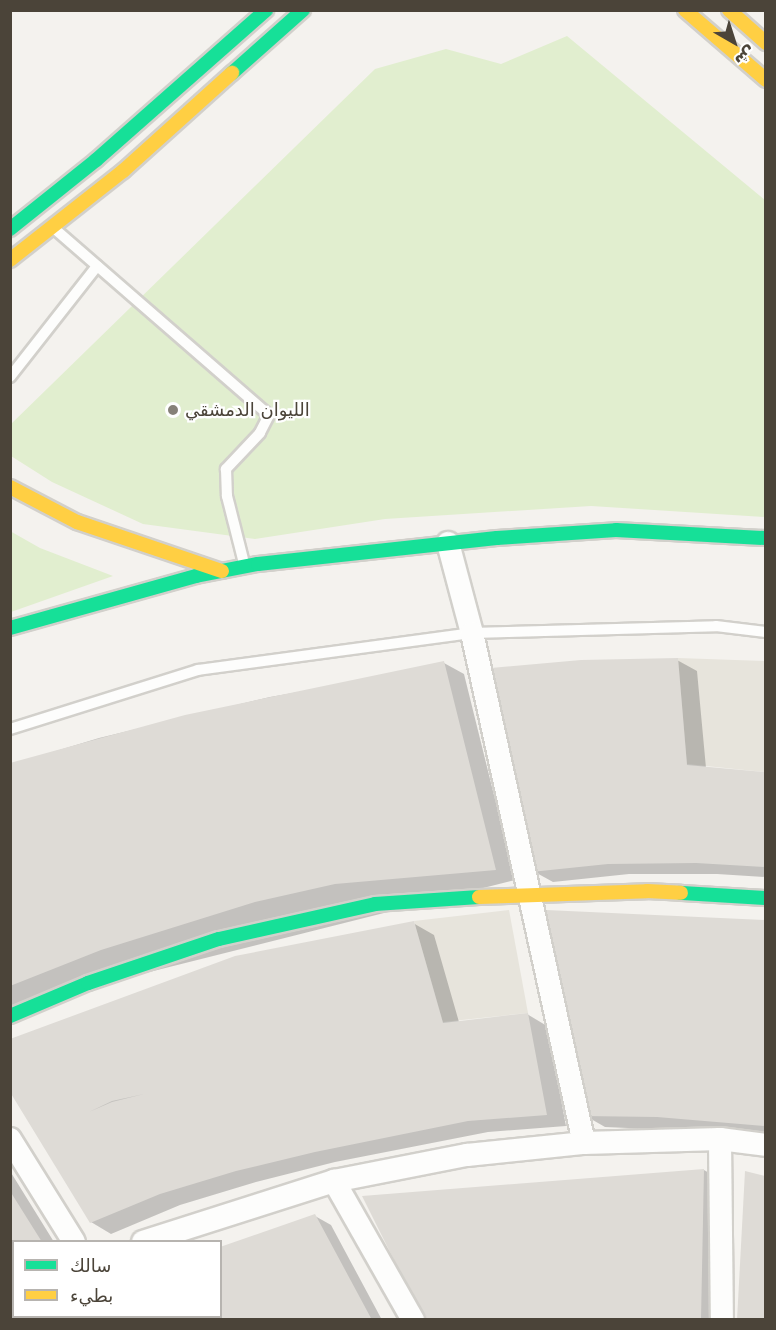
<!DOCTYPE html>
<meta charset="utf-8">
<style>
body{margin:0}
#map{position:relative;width:776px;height:1330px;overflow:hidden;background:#f4f2ee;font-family:"DejaVu Sans",Cairo,sans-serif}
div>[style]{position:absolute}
.residential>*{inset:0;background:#e7e4dc}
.green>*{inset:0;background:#e1eecf}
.shadow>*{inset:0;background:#0003}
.building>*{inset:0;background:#dedbd6}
.roads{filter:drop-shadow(2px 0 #d2d0cb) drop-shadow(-2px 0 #d2d0cb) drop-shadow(0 2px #d2d0cb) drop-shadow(0 -2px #d2d0cb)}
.lane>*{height:10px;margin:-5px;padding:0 5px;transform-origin:5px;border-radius:5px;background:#fdfdfc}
.street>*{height:22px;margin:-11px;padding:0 11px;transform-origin:11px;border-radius:11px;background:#fdfdfc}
.fast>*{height:14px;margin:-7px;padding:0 7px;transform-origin:7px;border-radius:7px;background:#16e098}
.slow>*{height:14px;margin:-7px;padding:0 7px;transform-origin:7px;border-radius:7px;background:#ffcf43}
.dots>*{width:16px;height:16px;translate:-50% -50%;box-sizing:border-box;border:3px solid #fff;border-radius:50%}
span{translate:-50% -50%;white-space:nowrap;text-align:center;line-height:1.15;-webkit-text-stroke:4.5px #fff;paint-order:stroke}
.poi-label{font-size:18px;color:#4b4439}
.left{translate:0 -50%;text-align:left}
.frame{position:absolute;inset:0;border:12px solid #4b4439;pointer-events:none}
.legend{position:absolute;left:12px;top:1240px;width:210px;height:78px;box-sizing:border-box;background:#fff;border:2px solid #b7b4b0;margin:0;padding:8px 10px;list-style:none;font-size:18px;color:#4b4439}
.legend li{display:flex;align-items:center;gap:12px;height:30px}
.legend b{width:30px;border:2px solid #b7b4b0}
.north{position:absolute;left:704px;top:12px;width:60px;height:60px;-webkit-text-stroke:4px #fff;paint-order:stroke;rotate:141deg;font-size:16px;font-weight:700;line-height:24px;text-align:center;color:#4b4439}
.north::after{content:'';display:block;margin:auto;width:21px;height:27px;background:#4b4439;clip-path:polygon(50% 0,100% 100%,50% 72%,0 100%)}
</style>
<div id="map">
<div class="residential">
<div style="clip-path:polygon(678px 658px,765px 661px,765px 772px,687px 764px)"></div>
<div style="clip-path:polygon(509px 910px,528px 1013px,443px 1022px,414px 921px)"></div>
</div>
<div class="green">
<div style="clip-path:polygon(567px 36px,765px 200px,765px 517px,591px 506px,385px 519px,255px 539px,143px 524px,52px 482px,11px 456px,10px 425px,375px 69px,446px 49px,501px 64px)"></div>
<div style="clip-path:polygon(10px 531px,40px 548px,113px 576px,11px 612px)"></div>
</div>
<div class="shadow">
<div style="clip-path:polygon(677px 660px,697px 671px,706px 768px,766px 774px,766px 877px,717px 874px,629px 874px,553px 882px,533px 871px)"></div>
<div style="clip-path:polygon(444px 663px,464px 674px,515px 880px,10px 1007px,10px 765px,99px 738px,270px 697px,362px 681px)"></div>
<div style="clip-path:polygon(547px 911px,766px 922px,766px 1134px,605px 1127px,584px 1115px)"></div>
<div style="clip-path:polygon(413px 923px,434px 935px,459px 1022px,527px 1014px,547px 1026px,566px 1126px,488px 1132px,335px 1162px,256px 1182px,180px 1205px,111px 1234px,91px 1222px,10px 1041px,235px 957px)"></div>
<div style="clip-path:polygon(704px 1170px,724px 1182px,716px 1320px,426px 1320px,364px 1197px)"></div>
<div style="clip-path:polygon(10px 1171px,54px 1242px,14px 1242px,14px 1284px,10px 1286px)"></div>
<div style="clip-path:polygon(746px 1173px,766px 1178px,766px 1320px,739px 1320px)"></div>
<div style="clip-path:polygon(315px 1216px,331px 1225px,382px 1320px,146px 1320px,144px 1316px,220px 1316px)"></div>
<div style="clip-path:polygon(51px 1316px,99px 1316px,101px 1320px,46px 1320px)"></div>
</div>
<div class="building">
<div style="clip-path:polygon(678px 658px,687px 765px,765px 772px,765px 867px,696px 863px,608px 864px,531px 872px,491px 668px,581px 660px)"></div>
<div style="clip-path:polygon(444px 661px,496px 870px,335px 884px,255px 902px,101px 950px,10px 986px,10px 763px,185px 715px)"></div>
<div style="clip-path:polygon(546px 910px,765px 920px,765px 1126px,657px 1117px,583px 1116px)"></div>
<div style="clip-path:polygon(evenodd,414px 921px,443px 1023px,528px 1013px,547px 1115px,468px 1121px,315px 1152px,236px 1171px,160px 1194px,90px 1223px,10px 1092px,10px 1039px,235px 956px,414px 921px,144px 1094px,112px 1102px,89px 1112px,112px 1101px,144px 1094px)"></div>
<div style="clip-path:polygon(704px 1169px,701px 1320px,424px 1320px,362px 1196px)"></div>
<div style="clip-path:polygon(745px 1171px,765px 1176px,765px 1320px,737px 1320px)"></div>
<div style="clip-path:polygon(10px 1191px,42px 1242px,14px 1242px,14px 1262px,10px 1264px)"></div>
<div style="clip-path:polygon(315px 1214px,372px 1320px,144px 1320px,142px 1317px,220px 1317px,220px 1247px)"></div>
<div style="clip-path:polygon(48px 1317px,90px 1317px,91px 1320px,43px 1320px)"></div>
</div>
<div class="roads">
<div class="lane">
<div style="left:56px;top:230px;width:282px;rotate:41deg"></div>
<div style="left:269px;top:415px;width:20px;rotate:117deg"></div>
<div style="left:260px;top:433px;width:50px;rotate:133.4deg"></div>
<div style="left:226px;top:469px;width:27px;rotate:88deg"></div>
<div style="left:227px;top:496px;width:69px;rotate:75.8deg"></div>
<div style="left:10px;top:377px;width:141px;rotate:-51.9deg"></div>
<div style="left:10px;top:729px;width:197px;rotate:-17.4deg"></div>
<div style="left:198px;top:670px;width:276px;rotate:-7.7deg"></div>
<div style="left:472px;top:633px;width:244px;rotate:-1.6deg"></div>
<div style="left:716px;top:626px;width:50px;rotate:6.8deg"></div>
</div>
<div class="street">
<div style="left:448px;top:543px;width:93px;rotate:75.1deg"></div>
<div style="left:472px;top:633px;width:522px;rotate:77.61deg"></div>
<div style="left:10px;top:1139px;width:121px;rotate:58.1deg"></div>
<div style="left:720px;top:1139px;width:181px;rotate:89.4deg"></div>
<div style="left:334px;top:1181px;width:160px;rotate:60.4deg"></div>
<div style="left:143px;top:1242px;width:201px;rotate:-17.7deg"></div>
<div style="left:334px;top:1181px;width:136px;rotate:-11.1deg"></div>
<div style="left:467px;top:1155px;width:118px;rotate:-5.9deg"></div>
<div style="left:584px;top:1143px;width:136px;rotate:-1.7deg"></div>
<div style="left:720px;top:1139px;width:46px;rotate:7.4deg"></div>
<div style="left:10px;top:1299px;width:4px;rotate:-27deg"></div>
<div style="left:122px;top:1316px;width:4px;rotate:76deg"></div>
</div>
<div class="fast">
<div style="left:232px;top:73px;width:95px;rotate:-41.6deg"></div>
<div style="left:10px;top:229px;width:110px;rotate:-38.7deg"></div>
<div style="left:96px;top:160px;width:227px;rotate:-41.4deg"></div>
<div style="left:10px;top:628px;width:193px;rotate:-15.6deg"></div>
<div style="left:196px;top:576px;width:63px;rotate:-11deg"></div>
<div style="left:258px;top:564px;width:240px;rotate:-6.2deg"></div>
<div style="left:497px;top:538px;width:119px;rotate:-3.8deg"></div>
<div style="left:616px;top:530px;width:150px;rotate:3.1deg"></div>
<div style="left:681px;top:893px;width:85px;rotate:3.4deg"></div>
<div style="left:10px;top:1016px;width:85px;rotate:-22.9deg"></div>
<div style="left:88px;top:983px;width:138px;rotate:-18.6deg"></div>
<div style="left:219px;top:939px;width:160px;rotate:-12.6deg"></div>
<div style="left:375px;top:904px;width:104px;rotate:-3.9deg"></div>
</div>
<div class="slow">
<div style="left:685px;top:10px;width:107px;rotate:40.8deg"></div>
<div style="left:729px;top:10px;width:50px;rotate:41.7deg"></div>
<div style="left:10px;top:260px;width:144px;rotate:-38.2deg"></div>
<div style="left:123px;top:171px;width:147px;rotate:-42deg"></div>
<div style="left:10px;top:487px;width:76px;rotate:27.6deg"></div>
<div style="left:77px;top:522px;width:153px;rotate:18.7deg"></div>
<div style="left:479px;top:897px;width:168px;rotate:-2deg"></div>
<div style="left:647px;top:891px;width:34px;rotate:3deg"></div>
</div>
</div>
<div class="dots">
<div style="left:173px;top:410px;background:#868178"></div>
</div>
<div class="poi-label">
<span class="left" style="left:185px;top:410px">الليوان الدمشقي</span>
</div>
<div class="frame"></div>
<ul class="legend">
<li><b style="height:8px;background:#16e098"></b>سالك</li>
<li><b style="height:8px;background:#ffcf43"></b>بطيء</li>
</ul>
<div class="north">ش</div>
</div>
